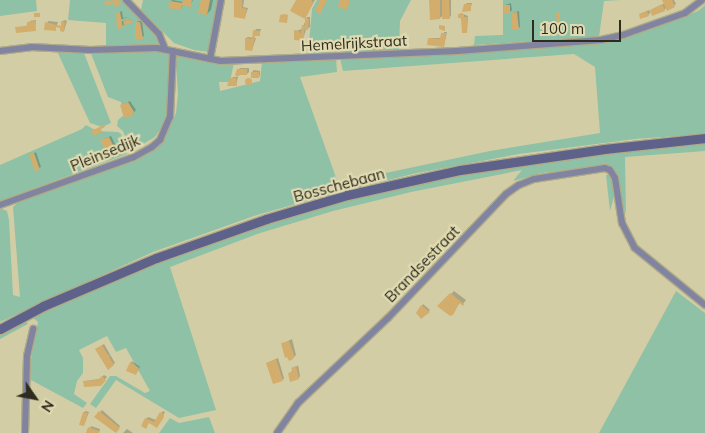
<!DOCTYPE html>
<style>
body{margin:0}
#map{position:relative;width:705px;height:433px;overflow:hidden;background:#d3cda5;font-family:Mulish,sans-serif}
div>[style]{position:absolute}
.green>*{inset:0;background:#8fc1a6}
.shadow>*{inset:0;background:#0003}
.building>*{inset:0;background:#d3ad6b}
.round{border-radius:50%}
.roads{filter:drop-shadow(1px 0 #afaa87) drop-shadow(-1px 0 #afaa87) drop-shadow(0 1px #afaa87) drop-shadow(0 -1px #afaa87)}
.minor>*{height:6px;margin:-3px;padding:0 3px;transform-origin:3px;border-radius:3px;background:#8184a0}
.secondary>*{height:9px;margin:-4.5px;padding:0 4.5px;transform-origin:4.5px;border-radius:4.5px;background:#5e6189}
span{translate:-50% -50%;white-space:nowrap;text-align:center;line-height:1.15;-webkit-text-stroke:4.5px #e0dab2;paint-order:stroke}
.street-label{font-size:15px;color:#2e2c1c}
.north{position:absolute;left:10px;top:373px;width:50px;height:50px;-webkit-text-stroke:4px #e0dab2;paint-order:stroke;rotate:123deg;font-size:14px;font-weight:700;line-height:20px;text-align:center;color:#2e2c1c}
.north::after{content:'';display:block;margin:auto;width:18px;height:22px;background:#2e2c1c;clip-path:polygon(50% 0,100% 100%,50% 72%,0 100%)}
.scale{position:absolute;left:532px;top:20px;width:89px;height:22px;box-sizing:border-box;border:2px solid #2e2c1c;border-top:0;padding-left:6px;font-size:15px;line-height:18px;white-space:nowrap;color:#2e2c1c;-webkit-text-stroke:4px #e0dab2;paint-order:stroke}
</style>
<div id="map">
<div class="green">
<div style="clip-path:polygon(0 0,36px 0,37px 11px,0 16px)"></div>
<div style="clip-path:polygon(70px 0,123px 0,159px 36px,161px 41px,159px 44px,106px 46px,106px 23px,68px 20px)"></div>
<div style="clip-path:polygon(143px 0,218px 0,209px 52px,194px 50px,174px 43px,141px 10px)"></div>
<div style="clip-path:polygon(317px 0,411px 0,400px 21px,399px 50px,308px 55px,312px 9px)"></div>
<div style="clip-path:polygon(503px 0,621px 0,604px 1px,599px 37px,474px 45px,475px 36px,503px 35px)"></div>
<div style="clip-path:polygon(705px 5px,705px 134px,635px 139px,519px 154px,417px 173px,335px 193px,257px 215px,153px 252px,0 322px,0 208px,7px 211px,9px 220px,13px 295px,20px 297px,13px 207px,20px 200px,122px 162px,160px 140px,172px 123px,176px 113px,178px 94px,175px 51px,234px 62px,230px 82px,219px 82px,220px 91px,260px 81px,262px 62px,336px 58px,337px 72px,300px 77px,338px 183px,490px 151px,600px 133px,595px 67px,574px 54px,343px 71px,340px 58px,598px 44px,675px 20px,698px 11px)"></div>
<div style="clip-path:polygon(170px 50px,171px 112px,155px 137px,131px 151px,123px 131px,117px 126px,118px 120px,124px 115px,121px 102px,108px 97px,90px 51px)"></div>
<div style="clip-path:polygon(57px 51px,84px 53px,111px 123px,102px 127px,90px 123px)"></div>
<div style="clip-path:polygon(86px 125px,97px 131px,118px 132px,121px 134px,127px 154px,0 201px,0 165px,82px 129px)"></div>
<div style="clip-path:polygon(705px 142px,705px 151px,625px 157px,626px 214px,620px 199px,617px 175px,612px 168px,605px 166px,542px 173px,513px 181px,522px 170px,411px 192px,333px 211px,257px 234px,170px 267px,216px 410px,179px 418px,116px 380px,96px 408px,90px 404px,110px 376px,116px 376px,145px 393px,150px 391px,126px 348px,116px 352px,107px 336px,79px 350px,83px 358px,83px 373px,77px 381px,74px 394px,87px 403px,83px 408px,31px 380px,30px 364px,38px 322px,32px 317px,34px 313px,170px 255px,328px 202px,509px 163px)"></div>
<div style="clip-path:polygon(606px 175px,611px 175px,615px 193px,610px 211px)"></div>
<div style="clip-path:polygon(676px 291px,705px 313px,705px 433px,599px 433px)"></div>
<div style="clip-path:polygon(23px 318px,28px 324px,0 339px,0 330px)"></div>
<div style="clip-path:polygon(209px 417px,215px 433px,159px 433px,170px 418px,179px 423px)"></div>
</div>
<div class="shadow">
<div style="clip-path:polygon(172px 0,184px 2px,193px 0,190px 6px,183px 4px,181px 9px,171px 1px)"></div>
<div style="clip-path:polygon(202px 0,213px 0,211px 10px,207px 14px)"></div>
<div style="clip-path:polygon(235px 0,244px 0,243px 7px,248px 8px,245px 17px,234px 8px)"></div>
<div style="clip-path:polygon(298px 0,315px 0,305px 18px)"></div>
<div style="clip-path:polygon(430px 0,451px 0,451px 16px,449px 17px,443px 15px,440px 18px)"></div>
<div style="clip-path:polygon(663px 0,674px 0,676px 4px,668px 9px,667px 7px,664px 10px,652px 11px,648px 15px,640px 14px,649px 10px,650px 12px,665px 3px)"></div>
<div style="clip-path:polygon(467px 3px,472px 3px,470px 10px,465px 5px)"></div>
<div style="clip-path:polygon(511px 3px,512px 10px,510px 12px,505px 5px)"></div>
<div style="clip-path:polygon(122px 11px,123px 18px,129px 17px,119px 20px,119px 22px,131px 19px,131px 21px,118px 28px,118px 13px)"></div>
<div style="clip-path:polygon(519px 11px,520px 27px,519px 28px,513px 13px)"></div>
<div style="clip-path:polygon(461px 13px,468px 16px,467px 32px,459px 15px)"></div>
<div style="clip-path:polygon(307px 17px,310px 17px,310px 27px,306px 29px,303px 40px,296px 31px,302px 29px)"></div>
<div style="clip-path:polygon(36px 20px,35px 29px,17px 28px,29px 25px,30px 21px)"></div>
<div style="clip-path:polygon(64px 20px,67px 21px,64px 31px,62px 22px)"></div>
<div style="clip-path:polygon(48px 21px,58px 22px,55px 30px,46px 28px)"></div>
<div style="clip-path:polygon(138px 21px,142px 21px,144px 36px,142px 37px,137px 23px)"></div>
<div style="clip-path:polygon(256px 29px,261px 29px,259px 35px,255px 31px)"></div>
<div style="clip-path:polygon(444px 32px,447px 32px,444px 46px,429px 38px,442px 38px)"></div>
<div style="clip-path:polygon(248px 37px,256px 38px,252px 50px,246px 38px)"></div>
<div style="clip-path:polygon(240px 68px,249px 68px,249px 72px,247px 74px,238px 70px)"></div>
<div style="clip-path:polygon(254px 70px,260px 71px,260px 75px,259px 77px,252px 72px)"></div>
<div style="clip-path:polygon(233px 77px,238px 77px,236px 85px,231px 79px)"></div>
<div style="clip-path:polygon(246px 79px,251px 79px,251px 82px,246px 82px)"></div>
<div style="clip-path:polygon(130px 101px,136px 110px,132px 115px,121px 105px)"></div>
<div style="clip-path:polygon(111px 136px,116px 146px,114px 148px,101px 140px)"></div>
<div style="clip-path:polygon(36px 152px,41px 167px,39px 168px,31px 155px)"></div>
<div style="clip-path:polygon(454px 291px,466px 300px,463px 304px,460px 302px,453px 314px,439px 306px)"></div>
<div style="clip-path:polygon(423px 304px,430px 310px,421px 317px,422px 306px)"></div>
<div style="clip-path:polygon(292px 339px,296px 355px,293px 358px,282px 344px)"></div>
<div style="clip-path:polygon(104px 344px,115px 363px,108px 368px,98px 348px)"></div>
<div style="clip-path:polygon(278px 358px,284px 378px,283px 380px,267px 363px)"></div>
<div style="clip-path:polygon(132px 361px,140px 367px,136px 374px,131px 363px)"></div>
<div style="clip-path:polygon(298px 365px,300px 376px,299px 378px,289px 374px)"></div>
<div style="clip-path:polygon(104px 375px,107px 377px,100px 385px,85px 381px,99px 379px)"></div>
<div style="clip-path:polygon(102px 410px,120px 426px,115px 432px,96px 417px)"></div>
<div style="clip-path:polygon(86px 411px,89px 412px,84px 425px,84px 412px)"></div>
<div style="clip-path:polygon(163px 411px,165px 412px,158px 425px,146px 419px,148px 417px,156px 420px)"></div>
<div style="clip-path:polygon(91px 426px,100px 429px,99px 433px,88px 433px)"></div>
<div style="clip-path:polygon(127px 429px,133px 433px,123px 433px)"></div>
</div>
<div class="building">
<div style="clip-path:polygon(119px 0,121px 4px,115px 7px,113px 3px,106px 6px,104px 1px)"></div>
<div style="clip-path:polygon(183px 0,192px 0,191px 7px,182px 5px,181px 10px,168px 8px,170px 1px,182px 3px)"></div>
<div style="clip-path:polygon(201px 0,210px 0,207px 15px,198px 13px)"></div>
<div style="clip-path:polygon(234px 0,242px 0,242px 8px,247px 9px,245px 19px,234px 17px)"></div>
<div style="clip-path:polygon(296px 0,312px 0,313px 3px,305px 19px,290px 11px)"></div>
<div style="clip-path:polygon(320px 0,327px 0,320px 14px,315px 11px)"></div>
<div style="clip-path:polygon(340px 0,350px 0,347px 10px,338px 7px)"></div>
<div style="clip-path:polygon(429px 0,440px 0,440px 19px,430px 20px)"></div>
<div style="clip-path:polygon(442px 0,449px 0,450px 19px,442px 19px)"></div>
<div style="clip-path:polygon(662px 0,672px 0,675px 7px,667px 11px)"></div>
<div style="clip-path:polygon(464px 4px,471px 4px,471px 11px,462px 12px)"></div>
<div style="clip-path:polygon(662px 4px,665px 11px,652px 16px,650px 10px)"></div>
<div style="clip-path:polygon(504px 5px,510px 5px,510px 13px,504px 14px)"></div>
<div style="clip-path:polygon(647px 11px,649px 16px,640px 19px,639px 14px)"></div>
<div style="clip-path:polygon(120px 12px,123px 28px,117px 29px,116px 13px)"></div>
<div style="clip-path:polygon(517px 12px,519px 30px,511px 29px,512px 13px)"></div>
<div style="clip-path:polygon(560px 12px,560px 24px,557px 24px,556px 13px)"></div>
<div style="clip-path:polygon(34px 13px,40px 13px,40px 17px,34px 17px)"></div>
<div style="clip-path:polygon(285px 14px,288px 15px,287px 23px,279px 22px,280px 15px)"></div>
<div style="clip-path:polygon(458px 14px,464px 14px,464px 17px,467px 17px,467px 33px,462px 33px,461px 18px,458px 18px)"></div>
<div style="clip-path:polygon(305px 18px,309px 19px,308px 30px,304px 30px,304px 41px,294px 40px,294px 30px,299px 31px,301px 34px,302px 25px,305px 25px)"></div>
<div style="clip-path:polygon(131px 19px,132px 23px,124px 25px,123px 21px)"></div>
<div style="clip-path:polygon(35px 21px,36px 31px,16px 33px,15px 27px,27px 26px,27px 22px)"></div>
<div style="clip-path:polygon(61px 21px,65px 22px,64px 32px,60px 31px,60px 28px,56px 27px,56px 31px,44px 30px,45px 22px,61px 26px)"></div>
<div style="clip-path:polygon(135px 22px,140px 22px,143px 39px,135px 39px)"></div>
<div style="clip-path:polygon(439px 25px,445px 26px,445px 31px,439px 29px)"></div>
<div style="clip-path:polygon(253px 30px,260px 31px,260px 36px,255px 36px,252px 51px,245px 50px,245px 38px,252px 39px)"></div>
<div style="clip-path:polygon(441px 33px,446px 33px,444px 47px,427px 45px,428px 38px,440px 39px)"></div>
<div style="clip-path:polygon(237px 69px,247px 69px,247px 75px,240px 75px,237px 77px,235px 75px)"></div>
<div style="clip-path:polygon(251px 72px,259px 72px,259px 78px,251px 78px)"></div>
<div class="round" style="left:244.5px;top:77.5px;width:7px;height:7px"></div>
<div style="clip-path:polygon(230px 78px,236px 78px,237px 86px,227px 86px)"></div>
<div style="clip-path:polygon(128px 102px,134px 112px,132px 116px,124px 118px,120px 105px)"></div>
<div style="clip-path:polygon(104px 125px,105px 127px,101px 129px,102px 132px,94px 136px,91px 131px)"></div>
<div style="clip-path:polygon(109px 137px,115px 149px,106px 152px,100px 140px)"></div>
<div style="clip-path:polygon(34px 153px,40px 170px,35px 171px,29px 154px)"></div>
<div style="clip-path:polygon(450px 293px,464px 304px,463px 306px,459px 303px,453px 315px,450px 316px,437px 306px)"></div>
<div style="clip-path:polygon(421px 305px,430px 312px,421px 319px,416px 313px)"></div>
<div style="clip-path:polygon(289px 341px,294px 355px,293px 359px,289px 361px,287px 357px,285px 358px,281px 343px)"></div>
<div style="clip-path:polygon(102px 345px,108px 355px,111px 355px,109px 357px,114px 365px,108px 370px,95px 349px)"></div>
<div style="clip-path:polygon(276px 359px,283px 381px,273px 384px,266px 363px)"></div>
<div style="clip-path:polygon(130px 362px,139px 368px,136px 375px,126px 371px)"></div>
<div style="clip-path:polygon(296px 366px,299px 379px,290px 382px,288px 373px,293px 372px,291px 368px)"></div>
<div style="clip-path:polygon(102px 376px,106px 380px,101px 386px,84px 387px,83px 381px,98px 380px)"></div>
<div style="clip-path:polygon(99px 411px,120px 428px,116px 433px,94px 417px)"></div>
<div style="clip-path:polygon(83px 412px,88px 413px,84px 426px,79px 425px)"></div>
<div style="clip-path:polygon(160px 412px,164px 414px,164px 417px,157px 428px,149px 423px,146px 429px,141px 426px,145px 418px,154px 422px)"></div>
<div style="clip-path:polygon(88px 427px,99px 431px,99px 433px,86px 433px)"></div>
</div>
<div class="roads">
<div class="minor">
<div style="left:126px;top:0;width:47px;rotate:45.9deg"></div>
<div style="left:159px;top:34px;width:16px;rotate:68deg"></div>
<div style="left:0;top:51px;width:31px;rotate:-7deg"></div>
<div style="left:31px;top:47px;width:59px;rotate:2.9deg"></div>
<div style="left:90px;top:50px;width:67px;rotate:-1.7deg"></div>
<div style="left:157px;top:48px;width:65px;rotate:11.5deg"></div>
<div style="left:221px;top:61px;width:236px;rotate:-2.4deg"></div>
<div style="left:457px;top:51px;width:144px;rotate:-4.4deg"></div>
<div style="left:601px;top:40px;width:23px;rotate:-13deg"></div>
<div style="left:623px;top:35px;width:66px;rotate:-19.5deg"></div>
<div style="left:685px;top:13px;width:21px;rotate:-37deg"></div>
<div style="left:210px;top:59px;width:60px;rotate:-79.4deg"></div>
<div style="left:0;top:205px;width:142px;rotate:-19.7deg"></div>
<div style="left:134px;top:157px;width:21px;rotate:-29deg"></div>
<div style="left:152px;top:147px;width:11px;rotate:-41deg"></div>
<div style="left:160px;top:140px;width:25px;rotate:-67deg"></div>
<div style="left:170px;top:117px;width:66px;rotate:-87.4deg"></div>
<div style="left:25px;top:433px;width:77px;rotate:-88.5deg"></div>
<div style="left:27px;top:356px;width:28px;rotate:-77deg"></div>
<div style="left:277px;top:433px;width:37px;rotate:-55deg"></div>
<div style="left:298px;top:403px;width:124px;rotate:-43.4deg"></div>
<div style="left:388px;top:318px;width:171px;rotate:-46.4deg"></div>
<div style="left:506px;top:194px;width:16px;rotate:-35deg"></div>
<div style="left:519px;top:185px;width:16px;rotate:-22deg"></div>
<div style="left:534px;top:179px;width:72px;rotate:-8.8deg"></div>
<div style="left:605px;top:168px;width:5px;rotate:22deg"></div>
<div style="left:610px;top:170px;width:9px;rotate:58deg"></div>
<div style="left:615px;top:178px;width:46px;rotate:81.2deg"></div>
<div style="left:622px;top:223px;width:28px;rotate:63deg"></div>
<div style="left:635px;top:248px;width:90px;rotate:39.2deg"></div>
</div>
<div class="secondary">
<div style="left:0;top:329px;width:49px;rotate:-28.1deg"></div>
<div style="left:43px;top:306px;width:123px;rotate:-23deg"></div>
<div style="left:156px;top:258px;width:117px;rotate:-19.5deg"></div>
<div style="left:266px;top:219px;width:84px;rotate:-16.5deg"></div>
<div style="left:347px;top:195px;width:116px;rotate:-12.5deg"></div>
<div style="left:460px;top:170px;width:146px;rotate:-8.3deg"></div>
<div style="left:604px;top:149px;width:102px;rotate:-6.2deg"></div>
</div>
</div>
<div class="street-label">
<span style="left:354px;top:43px;rotate:-3deg">Hemelrijkstraat</span>
<span style="left:105px;top:153px;rotate:-22deg">Pleinsedijk</span>
<span style="left:339px;top:185px;rotate:-15deg">Bosschebaan</span>
<span style="left:422px;top:264px;rotate:-46deg">Brandsestraat</span>
</div>
<div class="north">N</div>
<div class="scale">100 m</div>
</div>
